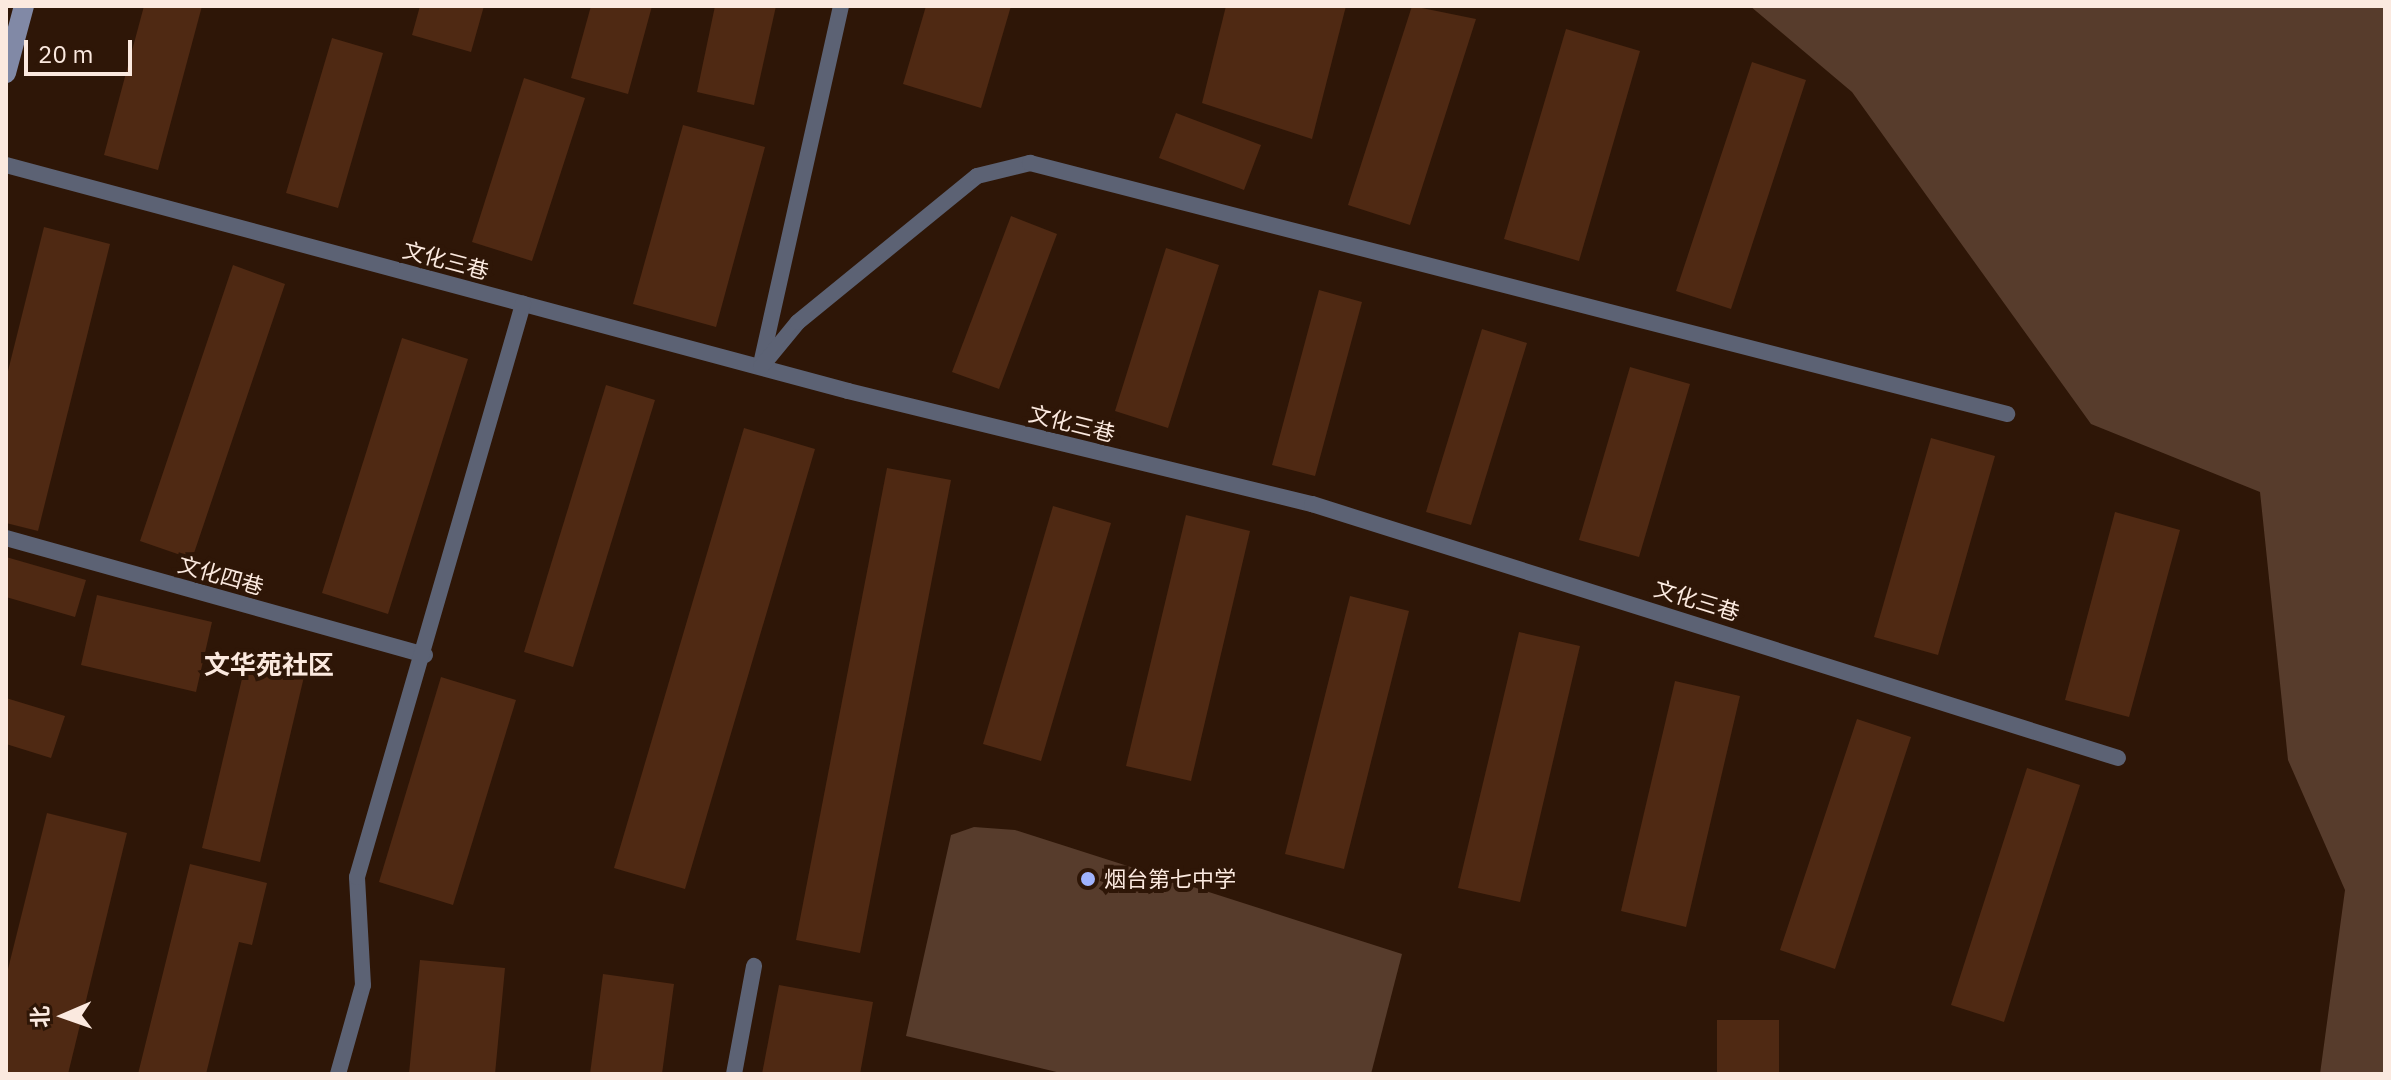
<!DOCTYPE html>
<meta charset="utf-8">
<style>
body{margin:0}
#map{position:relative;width:2391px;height:1080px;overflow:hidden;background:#2e1607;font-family:"IBM Plex Sans","Noto Sans SC",sans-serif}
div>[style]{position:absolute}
.green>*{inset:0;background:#573c2c}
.building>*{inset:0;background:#4f2913}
.lane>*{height:16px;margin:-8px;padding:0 8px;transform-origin:8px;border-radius:8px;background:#5c6274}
.secondary>*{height:20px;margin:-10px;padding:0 10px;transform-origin:10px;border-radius:10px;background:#8189a6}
.dots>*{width:22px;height:22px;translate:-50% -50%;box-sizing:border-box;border:4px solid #2e1607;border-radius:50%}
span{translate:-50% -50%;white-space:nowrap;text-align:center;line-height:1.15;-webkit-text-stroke:8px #2e1607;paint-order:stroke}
.street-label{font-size:22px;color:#fbe9df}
.poi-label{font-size:22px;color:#fbe9df}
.left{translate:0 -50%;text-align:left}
.quarter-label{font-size:26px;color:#fbe9df;font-weight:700}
.frame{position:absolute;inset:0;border:8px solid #fbe9df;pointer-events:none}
.north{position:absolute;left:24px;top:976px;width:80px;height:80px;-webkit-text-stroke:6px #2e1607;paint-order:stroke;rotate:268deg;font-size:22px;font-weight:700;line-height:32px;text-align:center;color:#fbe9df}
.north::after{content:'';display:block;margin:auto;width:28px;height:36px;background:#fbe9df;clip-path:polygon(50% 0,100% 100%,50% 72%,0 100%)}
.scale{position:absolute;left:24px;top:40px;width:108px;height:36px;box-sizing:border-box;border:4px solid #fbe9df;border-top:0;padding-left:10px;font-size:24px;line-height:28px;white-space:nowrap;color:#fbe9df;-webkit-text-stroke:6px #2e1607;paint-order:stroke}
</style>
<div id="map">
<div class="green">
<div style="clip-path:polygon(1750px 6px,2385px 6px,2385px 1074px,2320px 1074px,2345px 890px,2288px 760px,2260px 492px,2091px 424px,1852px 92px)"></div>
<div style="clip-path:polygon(974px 827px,1015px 830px,1402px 954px,1371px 1074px,1065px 1074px,906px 1036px,951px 835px)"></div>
</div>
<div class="building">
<div style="clip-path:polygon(144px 6px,202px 6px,158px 170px,104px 155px)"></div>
<div style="clip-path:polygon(420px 6px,484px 6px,471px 52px,412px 35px)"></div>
<div style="clip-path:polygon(591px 6px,652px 6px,628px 94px,571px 78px)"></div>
<div style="clip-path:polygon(715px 6px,776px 6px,754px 105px,697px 92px)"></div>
<div style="clip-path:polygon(926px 6px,1011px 6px,981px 108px,903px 84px)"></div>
<div style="clip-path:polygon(1226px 6px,1346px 6px,1312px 139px,1202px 103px)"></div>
<div style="clip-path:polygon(1412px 6px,1476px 19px,1410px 225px,1348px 205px)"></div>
<div style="clip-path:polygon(1566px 29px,1640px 51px,1579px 261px,1504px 239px)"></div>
<div style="clip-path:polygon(332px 38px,383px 53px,338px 208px,286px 193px)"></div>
<div style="clip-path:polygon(1752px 62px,1806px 80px,1731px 309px,1676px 291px)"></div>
<div style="clip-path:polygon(524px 78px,585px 98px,532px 261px,472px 242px)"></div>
<div style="clip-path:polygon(1176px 113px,1261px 145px,1244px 190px,1159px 158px)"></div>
<div style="clip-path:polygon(683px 125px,765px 147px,716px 327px,633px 304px)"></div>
<div style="clip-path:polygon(1011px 216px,1057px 234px,999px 389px,952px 372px)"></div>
<div style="clip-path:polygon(44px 227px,110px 244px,38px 531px,6px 523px,6px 379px)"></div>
<div style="clip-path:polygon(1166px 248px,1219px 265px,1168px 428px,1115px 411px)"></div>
<div style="clip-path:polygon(233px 265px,285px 284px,192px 559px,140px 541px)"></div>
<div style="clip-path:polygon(1319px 290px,1362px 302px,1315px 476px,1272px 465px)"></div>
<div style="clip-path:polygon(1482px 329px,1527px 343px,1471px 525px,1426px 512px)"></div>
<div style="clip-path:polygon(402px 338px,468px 359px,388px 614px,322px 593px)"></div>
<div style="clip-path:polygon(1630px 367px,1690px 384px,1639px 557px,1579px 540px)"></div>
<div style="clip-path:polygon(606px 385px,655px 400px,573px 667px,524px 652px)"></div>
<div style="clip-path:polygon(744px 428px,815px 449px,685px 889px,614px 868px)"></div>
<div style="clip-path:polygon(1931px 438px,1995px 456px,1938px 655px,1874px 637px)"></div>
<div style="clip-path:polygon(887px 468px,951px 480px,860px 953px,796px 940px)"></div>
<div style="clip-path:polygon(1053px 506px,1111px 523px,1041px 761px,983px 744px)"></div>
<div style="clip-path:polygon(2115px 512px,2180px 530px,2129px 717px,2065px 700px)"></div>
<div style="clip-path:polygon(1186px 515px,1250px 531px,1191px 781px,1126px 766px)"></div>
<div style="clip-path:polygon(6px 557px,86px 580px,75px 617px,6px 597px)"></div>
<div style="clip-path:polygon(97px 595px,212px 622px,196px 692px,81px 665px)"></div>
<div style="clip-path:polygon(1350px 596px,1409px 611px,1344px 869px,1285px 854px)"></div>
<div style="clip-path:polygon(1519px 632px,1580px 646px,1520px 902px,1458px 888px)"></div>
<div style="clip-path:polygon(249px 649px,307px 664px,260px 862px,202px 848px)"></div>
<div style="clip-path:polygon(441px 677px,516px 700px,453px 905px,379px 882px)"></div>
<div style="clip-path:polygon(1675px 681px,1740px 696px,1686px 927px,1621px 911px)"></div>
<div style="clip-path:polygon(6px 698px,65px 716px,51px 758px,6px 744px)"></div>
<div style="clip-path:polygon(1857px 719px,1911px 737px,1835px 969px,1780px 950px)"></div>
<div style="clip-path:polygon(2027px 768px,2080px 785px,2004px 1022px,1951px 1005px)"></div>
<div style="clip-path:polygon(47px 813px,127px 833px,68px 1074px,6px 1074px,6px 977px)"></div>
<div style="clip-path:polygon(190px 864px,267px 883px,252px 945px,239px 942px,206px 1074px,138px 1074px)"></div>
<div style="clip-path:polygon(420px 960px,505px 968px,495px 1074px,409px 1074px)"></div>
<div style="clip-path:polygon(603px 974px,674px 984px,662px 1074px,590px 1074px)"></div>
<div style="clip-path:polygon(779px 985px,873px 1002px,860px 1074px,762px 1074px)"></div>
<div style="clip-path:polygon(1717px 1020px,1779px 1020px,1779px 1074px,1717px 1074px)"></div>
</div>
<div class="lane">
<div style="left:6px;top:165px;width:872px;rotate:15.02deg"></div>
<div style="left:848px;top:391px;width:478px;rotate:13.7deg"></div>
<div style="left:1312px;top:504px;width:845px;rotate:17.49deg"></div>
<div style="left:761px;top:364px;width:367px;rotate:-77.4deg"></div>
<div style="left:761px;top:367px;width:58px;rotate:-50.6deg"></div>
<div style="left:798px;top:322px;width:231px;rotate:-39.2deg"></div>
<div style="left:977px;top:176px;width:55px;rotate:-13.8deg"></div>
<div style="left:1030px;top:163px;width:1009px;rotate:14.41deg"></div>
<div style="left:6px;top:538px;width:435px;rotate:15.6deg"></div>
<div style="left:338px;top:1074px;width:92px;rotate:-74.3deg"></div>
<div style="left:363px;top:985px;width:108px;rotate:-93.2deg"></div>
<div style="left:357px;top:877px;width:597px;rotate:-73.84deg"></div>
<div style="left:734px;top:1074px;width:110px;rotate:-79.5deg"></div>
</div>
<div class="secondary">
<div style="left:6px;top:73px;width:69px;rotate:-75deg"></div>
</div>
<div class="dots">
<div style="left:1088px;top:879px;background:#a0b3fd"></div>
</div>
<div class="street-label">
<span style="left:446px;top:260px;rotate:15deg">文化三巷</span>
<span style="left:1072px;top:423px;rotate:14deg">文化三巷</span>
<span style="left:221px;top:575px;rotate:16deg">文化四巷</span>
<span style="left:1697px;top:600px;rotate:17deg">文化三巷</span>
</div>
<div class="poi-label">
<span class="left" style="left:1104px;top:879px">烟台第七中学</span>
</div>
<div class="quarter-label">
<span style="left:269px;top:665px">文华苑社区</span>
</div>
<div class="frame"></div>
<div class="north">北</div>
<div class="scale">20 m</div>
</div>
